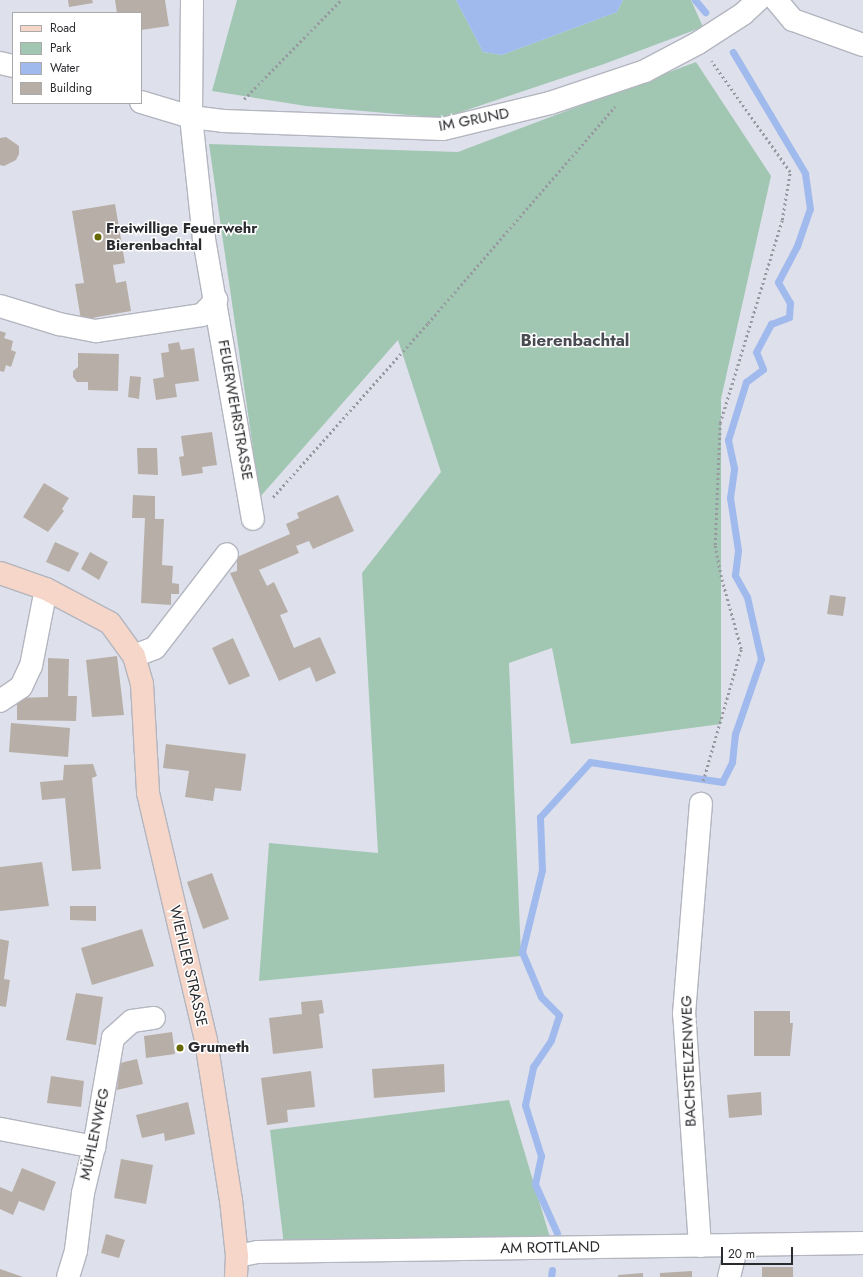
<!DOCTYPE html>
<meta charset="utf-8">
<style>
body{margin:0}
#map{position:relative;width:863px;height:1277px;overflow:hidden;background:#dee0eb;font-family:Jost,sans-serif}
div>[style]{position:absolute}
.green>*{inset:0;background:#a1c7b3}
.water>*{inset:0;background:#a1baed}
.stream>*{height:7px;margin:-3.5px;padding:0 3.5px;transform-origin:3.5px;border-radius:3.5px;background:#a1baed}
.building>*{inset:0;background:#b7afa7}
.path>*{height:2.5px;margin-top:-1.25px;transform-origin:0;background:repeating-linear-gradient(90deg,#9798a0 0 2px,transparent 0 5px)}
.roads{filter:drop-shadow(1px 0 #b3b5bf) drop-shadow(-1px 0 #b3b5bf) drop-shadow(0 1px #b3b5bf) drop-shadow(0 -1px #b3b5bf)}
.minor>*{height:22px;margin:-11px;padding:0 11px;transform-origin:11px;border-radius:11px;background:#fff}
.major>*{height:22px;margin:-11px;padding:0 11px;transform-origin:11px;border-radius:11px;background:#f5d6c8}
.dots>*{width:11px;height:11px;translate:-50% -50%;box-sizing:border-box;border:2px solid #fff;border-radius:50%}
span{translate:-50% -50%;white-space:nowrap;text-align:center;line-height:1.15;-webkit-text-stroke:3px #fff;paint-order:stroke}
.street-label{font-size:15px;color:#2a2b2e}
.poi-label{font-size:15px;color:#2a2b2e;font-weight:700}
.left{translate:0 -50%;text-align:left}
.quarter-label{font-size:17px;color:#494b53;font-weight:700}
.legend{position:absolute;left:12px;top:12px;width:130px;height:92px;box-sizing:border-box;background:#fff;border:1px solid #aaaaab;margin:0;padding:5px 7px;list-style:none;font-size:12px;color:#2a2b2e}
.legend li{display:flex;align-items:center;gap:8px;height:20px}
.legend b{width:20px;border:1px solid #aaaaab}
.scale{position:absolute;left:721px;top:1247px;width:72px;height:18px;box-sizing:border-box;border:2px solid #2a2b2e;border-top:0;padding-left:5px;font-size:12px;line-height:14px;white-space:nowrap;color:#2a2b2e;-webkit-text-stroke:3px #fff;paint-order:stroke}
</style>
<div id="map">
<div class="green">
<div style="clip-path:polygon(237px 0,456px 0,483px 52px,502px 55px,617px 12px,623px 0,691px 0,703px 27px,604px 64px,443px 118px,306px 106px,212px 91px)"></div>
<div style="clip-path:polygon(696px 62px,771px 176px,721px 399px,721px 724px,571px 744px,552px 648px,509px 663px,521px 956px,259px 981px,269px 843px,378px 853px,362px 573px,441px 472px,398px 340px,260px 497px,209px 144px,458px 152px)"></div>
<div style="clip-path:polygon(509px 1100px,551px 1241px,284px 1245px,270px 1130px)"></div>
</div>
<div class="water">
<div style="clip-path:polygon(456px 0,623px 0,617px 12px,502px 55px,483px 52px)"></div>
</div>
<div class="stream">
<div style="left:695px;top:0;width:16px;rotate:50deg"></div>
<div style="left:557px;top:1233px;width:54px;rotate:-114.2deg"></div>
<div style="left:535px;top:1184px;width:29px;rotate:-78deg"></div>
<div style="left:541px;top:1156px;width:53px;rotate:-107.4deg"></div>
<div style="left:525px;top:1105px;width:39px;rotate:-78deg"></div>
<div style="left:533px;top:1067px;width:32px;rotate:-56deg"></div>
<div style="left:551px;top:1040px;width:26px;rotate:-72deg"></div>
<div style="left:559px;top:1015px;width:25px;rotate:-135deg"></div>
<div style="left:541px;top:997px;width:49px;rotate:-112.9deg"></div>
<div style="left:522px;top:952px;width:84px;rotate:-76.3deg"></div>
<div style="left:542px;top:870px;width:53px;rotate:-92.2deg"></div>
<div style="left:540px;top:817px;width:74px;rotate:-47.7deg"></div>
<div style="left:590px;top:762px;width:134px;rotate:8.6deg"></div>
<div style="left:722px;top:782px;width:22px;rotate:-63deg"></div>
<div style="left:732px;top:762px;width:28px;rotate:-84deg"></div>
<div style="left:735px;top:734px;width:79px;rotate:-70.9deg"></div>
<div style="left:761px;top:659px;width:64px;rotate:-102.7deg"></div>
<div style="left:747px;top:597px;width:25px;rotate:-119deg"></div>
<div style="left:735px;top:575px;width:25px;rotate:-83deg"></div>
<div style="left:738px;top:550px;width:53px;rotate:-98.7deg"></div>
<div style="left:730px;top:498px;width:30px;rotate:-82deg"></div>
<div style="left:734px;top:468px;width:29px;rotate:-102deg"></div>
<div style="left:728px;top:440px;width:61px;rotate:-72.8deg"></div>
<div style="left:746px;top:382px;width:21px;rotate:-37deg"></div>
<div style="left:763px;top:369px;width:18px;rotate:-112deg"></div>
<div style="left:756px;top:352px;width:32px;rotate:-62deg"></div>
<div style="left:771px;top:324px;width:19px;rotate:-21deg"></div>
<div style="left:789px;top:317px;width:14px;rotate:-86deg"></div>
<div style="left:790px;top:303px;width:24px;rotate:-120deg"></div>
<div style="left:778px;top:282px;width:41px;rotate:-62.2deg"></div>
<div style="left:797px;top:246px;width:39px;rotate:-71deg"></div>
<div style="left:810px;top:209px;width:36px;rotate:-98deg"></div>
<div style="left:805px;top:173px;width:141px;rotate:-120.8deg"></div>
<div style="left:551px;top:1277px;width:7px;rotate:-82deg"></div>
</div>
<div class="building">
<div style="clip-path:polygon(68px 0,92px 0,93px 3px,69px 7px)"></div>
<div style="clip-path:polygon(115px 0,165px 0,169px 26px,141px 30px,141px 13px,117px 13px)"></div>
<div style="clip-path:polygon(6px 137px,19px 146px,19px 154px,16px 160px,4px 166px,0 165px,0 138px)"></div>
<div style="clip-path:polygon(115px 204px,125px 263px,113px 265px,116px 283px,126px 281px,131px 311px,81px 320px,75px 284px,84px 283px,72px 211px)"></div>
<div style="clip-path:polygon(0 331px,6px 333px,4px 338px,13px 341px,11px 350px,16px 352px,11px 367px,6px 365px,4px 372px,0 371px)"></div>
<div style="clip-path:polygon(179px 342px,181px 350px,194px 348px,199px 381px,175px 384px,177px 397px,156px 400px,153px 379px,164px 377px,161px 353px,169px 352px,168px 344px)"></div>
<div style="clip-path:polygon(78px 353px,119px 354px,118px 391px,88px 390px,88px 382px,77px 382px,73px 377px,73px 371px,78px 367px)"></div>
<div style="clip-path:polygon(130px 376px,141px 377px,139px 399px,128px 397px)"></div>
<div style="clip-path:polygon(212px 432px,217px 465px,202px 467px,203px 473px,182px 476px,179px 457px,184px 456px,181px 436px)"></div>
<div style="clip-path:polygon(137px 448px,157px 448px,158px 475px,138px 474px)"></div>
<div style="clip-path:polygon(44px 483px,69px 498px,62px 509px,64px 511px,48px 532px,23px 517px)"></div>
<div style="clip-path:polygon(133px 495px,155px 496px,155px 519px,164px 519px,162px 565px,173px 566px,172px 583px,179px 584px,179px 594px,171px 594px,171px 605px,141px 603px,145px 518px,132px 518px)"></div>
<div style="clip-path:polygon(338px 495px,354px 531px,313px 549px,309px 541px,296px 546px,299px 553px,259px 570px,267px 586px,274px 582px,288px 612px,280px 615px,294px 648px,320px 637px,336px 673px,316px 682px,310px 667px,279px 681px,230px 573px,237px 571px,237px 557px,290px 534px,286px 524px,299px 518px,297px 513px)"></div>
<div style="clip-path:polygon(55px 542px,79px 553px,69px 572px,46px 562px)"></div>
<div style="clip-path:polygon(90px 552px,108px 562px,99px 580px,81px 569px)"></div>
<div style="clip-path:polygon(830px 595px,846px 597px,843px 616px,827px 614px)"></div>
<div style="clip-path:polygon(233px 638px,250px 676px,229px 685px,212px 648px)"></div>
<div style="clip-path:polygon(117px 656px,124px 715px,92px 717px,86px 660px)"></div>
<div style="clip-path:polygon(48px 658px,69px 659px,68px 696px,77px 696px,76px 721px,17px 720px,17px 698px,48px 697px)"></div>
<div style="clip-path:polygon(11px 723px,70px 728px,68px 757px,9px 752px)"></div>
<div style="clip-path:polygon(166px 744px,246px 754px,241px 791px,215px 788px,213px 801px,185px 797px,189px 771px,163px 768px)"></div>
<div style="clip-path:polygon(93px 764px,97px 776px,92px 778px,101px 869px,72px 871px,65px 798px,42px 800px,40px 782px,63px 780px,64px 765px)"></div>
<div style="clip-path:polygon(42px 862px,49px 906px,0 911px,0 867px)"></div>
<div style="clip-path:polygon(212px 873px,229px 919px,203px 929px,187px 882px)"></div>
<div style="clip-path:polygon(70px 906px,96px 906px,96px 921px,70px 920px)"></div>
<div style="clip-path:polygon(142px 929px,154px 966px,92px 985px,81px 948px)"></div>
<div style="clip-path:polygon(0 939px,9px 941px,4px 979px,10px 980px,6px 1007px,0 1006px)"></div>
<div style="clip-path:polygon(76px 993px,103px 997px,96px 1045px,66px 1040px)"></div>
<div style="clip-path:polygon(322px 1000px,324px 1013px,319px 1014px,323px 1048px,273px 1054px,269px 1018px,302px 1014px,301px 1002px)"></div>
<div style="clip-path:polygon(754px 1011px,790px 1011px,790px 1023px,793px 1023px,790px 1056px,754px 1056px)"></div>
<div style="clip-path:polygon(172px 1032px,175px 1054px,146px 1058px,144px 1036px)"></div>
<div style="clip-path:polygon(137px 1059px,143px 1084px,117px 1090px,120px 1063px)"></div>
<div style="clip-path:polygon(444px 1064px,445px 1092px,374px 1098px,372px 1069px)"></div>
<div style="clip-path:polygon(311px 1071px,315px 1107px,287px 1110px,288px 1122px,267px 1125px,261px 1078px)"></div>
<div style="clip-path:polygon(51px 1076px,84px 1081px,81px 1107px,47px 1103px)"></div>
<div style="clip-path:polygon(761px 1092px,762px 1115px,729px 1118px,727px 1095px)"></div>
<div style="clip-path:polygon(188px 1102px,195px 1134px,165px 1141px,164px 1133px,142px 1138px,136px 1115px)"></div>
<div style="clip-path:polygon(121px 1159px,153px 1165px,146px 1204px,114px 1198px)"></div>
<div style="clip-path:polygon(22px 1168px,56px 1182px,44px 1211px,19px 1201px,13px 1215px,0 1209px,0 1187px,12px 1192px)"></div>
<div style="clip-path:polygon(106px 1234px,125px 1240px,119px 1258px,101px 1253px)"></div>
<div style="clip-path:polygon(762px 1267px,793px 1267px,793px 1277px,762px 1277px)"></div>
<div style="clip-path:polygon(0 1269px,23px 1277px,0 1277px)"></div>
<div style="clip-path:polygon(692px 1271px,692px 1277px,660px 1277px,660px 1273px)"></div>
<div style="clip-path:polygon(643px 1273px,643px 1277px,618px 1277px,618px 1275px)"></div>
</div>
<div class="path">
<div style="left:244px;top:99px;width:139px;rotate:-45.6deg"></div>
<div style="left:273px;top:497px;width:233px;rotate:-48.3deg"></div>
<div style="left:428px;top:323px;width:286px;rotate:-49.2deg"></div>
<div style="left:703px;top:781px;width:137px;rotate:-73.9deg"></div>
<div style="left:741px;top:649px;width:75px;rotate:-105.5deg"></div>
<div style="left:721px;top:577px;width:33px;rotate:-101deg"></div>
<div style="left:715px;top:545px;width:122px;rotate:-87.7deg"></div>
<div style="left:720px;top:423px;width:212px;rotate:-73deg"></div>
<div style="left:782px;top:220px;width:49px;rotate:-80.5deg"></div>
<div style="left:790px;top:172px;width:136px;rotate:-125.4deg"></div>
</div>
<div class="roads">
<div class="minor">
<div style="left:192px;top:0;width:117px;rotate:90.5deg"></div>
<div style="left:191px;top:117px;width:123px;rotate:83.9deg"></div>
<div style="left:204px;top:239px;width:284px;rotate:80.1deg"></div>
<div style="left:776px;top:0;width:26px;rotate:50deg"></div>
<div style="left:793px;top:20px;width:74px;rotate:19.7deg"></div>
<div style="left:0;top:63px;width:13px;rotate:13deg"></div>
<div style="left:141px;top:102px;width:52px;rotate:16.7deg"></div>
<div style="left:191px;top:117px;width:32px;rotate:7deg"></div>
<div style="left:223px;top:121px;width:220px;rotate:2.1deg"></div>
<div style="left:443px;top:129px;width:110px;rotate:-13.7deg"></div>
<div style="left:550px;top:103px;width:100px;rotate:-18.6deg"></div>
<div style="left:645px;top:71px;width:60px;rotate:-27.8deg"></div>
<div style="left:698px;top:43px;width:54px;rotate:-32.8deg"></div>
<div style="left:743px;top:14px;width:21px;rotate:-43deg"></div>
<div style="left:0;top:306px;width:62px;rotate:17deg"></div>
<div style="left:59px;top:324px;width:38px;rotate:11deg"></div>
<div style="left:96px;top:331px;width:107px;rotate:-8.6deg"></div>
<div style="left:202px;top:315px;width:21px;rotate:-47deg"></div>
<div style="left:134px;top:656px;width:22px;rotate:-21deg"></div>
<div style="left:155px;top:648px;width:118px;rotate:-52.5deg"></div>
<div style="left:0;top:701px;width:25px;rotate:-34deg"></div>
<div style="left:21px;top:687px;width:23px;rotate:-65deg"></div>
<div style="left:31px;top:666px;width:78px;rotate:-79deg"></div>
<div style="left:0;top:1129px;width:96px;rotate:10.8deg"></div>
<div style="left:700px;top:1246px;width:233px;rotate:-93.9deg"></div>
<div style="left:684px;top:1014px;width:211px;rotate:-85.4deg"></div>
<div style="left:237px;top:1256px;width:21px;rotate:-11deg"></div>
<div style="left:258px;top:1252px;width:605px;rotate:-0.85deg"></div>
<div style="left:68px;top:1277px;width:28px;rotate:-73deg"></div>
<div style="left:76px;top:1250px;width:57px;rotate:-83deg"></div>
<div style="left:83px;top:1193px;width:47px;rotate:-76.6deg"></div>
<div style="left:94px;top:1147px;width:111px;rotate:-80.1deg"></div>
<div style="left:113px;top:1038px;width:25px;rotate:-42deg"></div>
<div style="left:132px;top:1021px;width:22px;rotate:-8deg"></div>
<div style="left:729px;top:1277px;width:33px;rotate:-76deg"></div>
</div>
<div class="major">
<div style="left:0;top:573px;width:49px;rotate:19.2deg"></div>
<div style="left:46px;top:589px;width:72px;rotate:28deg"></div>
<div style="left:110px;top:623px;width:41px;rotate:54deg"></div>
<div style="left:134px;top:656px;width:29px;rotate:74deg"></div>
<div style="left:142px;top:684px;width:109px;rotate:86.8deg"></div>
<div style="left:148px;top:793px;width:255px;rotate:76.8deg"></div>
<div style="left:206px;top:1041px;width:161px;rotate:81.1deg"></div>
<div style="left:231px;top:1200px;width:56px;rotate:83.9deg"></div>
<div style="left:237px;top:1256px;width:21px;rotate:93deg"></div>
</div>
</div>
<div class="dots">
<div style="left:98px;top:237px;background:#676907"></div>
<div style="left:180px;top:1048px;background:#676907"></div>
</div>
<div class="street-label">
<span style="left:474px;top:120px;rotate:-11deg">IM GRUND</span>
<span style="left:235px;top:410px;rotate:80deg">FEUERWEHRSTRASSE</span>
<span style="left:188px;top:966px;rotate:77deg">WIEHLER STRASSE</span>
<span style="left:689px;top:1061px;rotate:-92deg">BACHSTELZENWEG</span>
<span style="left:95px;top:1134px;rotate:-78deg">MÜHLENWEG</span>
<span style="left:550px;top:1248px;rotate:-1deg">AM ROTTLAND</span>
</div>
<div class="poi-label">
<span class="left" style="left:106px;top:237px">Freiwillige Feuerwehr<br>Bierenbachtal</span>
<span class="left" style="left:188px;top:1048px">Grumeth</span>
</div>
<div class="quarter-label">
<span style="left:575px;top:341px">Bierenbachtal</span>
</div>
<ul class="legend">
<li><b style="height:5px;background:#f5d6c8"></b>Road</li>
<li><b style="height:11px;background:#a1c7b3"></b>Park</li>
<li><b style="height:11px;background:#a1baed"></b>Water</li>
<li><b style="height:11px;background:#b7afa7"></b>Building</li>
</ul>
<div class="scale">20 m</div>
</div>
